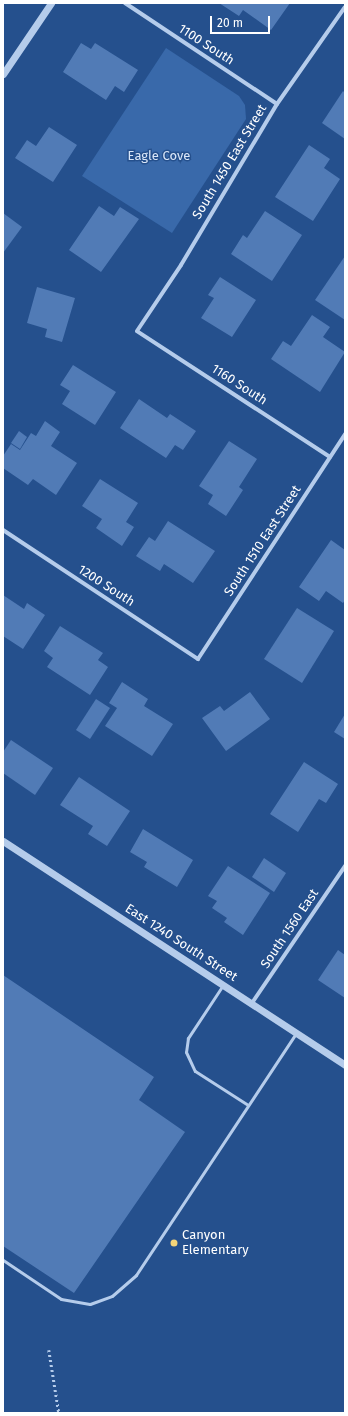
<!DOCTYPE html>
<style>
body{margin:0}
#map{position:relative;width:348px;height:1416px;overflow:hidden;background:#25508d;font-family:"Fira Sans",sans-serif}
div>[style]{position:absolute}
.green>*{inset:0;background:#3969aa}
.building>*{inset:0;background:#517bb6}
.path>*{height:2.5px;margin-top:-1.25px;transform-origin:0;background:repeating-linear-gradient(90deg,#b5cceb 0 2px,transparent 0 5px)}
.service>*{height:3px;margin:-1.5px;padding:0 1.5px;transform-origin:1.5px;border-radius:1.5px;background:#b5cceb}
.minor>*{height:4px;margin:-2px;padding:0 2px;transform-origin:2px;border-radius:2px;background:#b5cceb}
.tertiary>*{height:7px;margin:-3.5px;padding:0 3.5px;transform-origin:3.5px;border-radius:3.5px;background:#b5cceb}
.dots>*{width:11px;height:11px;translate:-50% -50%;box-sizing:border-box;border:2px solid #25508d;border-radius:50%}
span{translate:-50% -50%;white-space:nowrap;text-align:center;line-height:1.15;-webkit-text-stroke:3px #25508d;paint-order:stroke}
.street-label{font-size:13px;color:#fff}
.park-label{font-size:13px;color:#d9e6f8}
.poi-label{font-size:13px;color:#fff}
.left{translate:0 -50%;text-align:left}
.frame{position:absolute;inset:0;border:4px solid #fff;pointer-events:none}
.scale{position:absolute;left:210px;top:16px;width:60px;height:18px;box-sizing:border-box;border:2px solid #fff;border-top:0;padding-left:5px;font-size:12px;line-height:14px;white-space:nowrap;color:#fff;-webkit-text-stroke:3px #25508d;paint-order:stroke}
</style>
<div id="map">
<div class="green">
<div style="clip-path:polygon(166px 48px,239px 96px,245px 105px,246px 119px,172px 233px,82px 176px)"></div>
</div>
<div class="building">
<div style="clip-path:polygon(219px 3px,290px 3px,271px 30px,243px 10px,239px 16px)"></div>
<div style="clip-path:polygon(81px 43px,91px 49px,95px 43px,138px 70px,124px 92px,115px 86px,106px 100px,63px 72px)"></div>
<div style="clip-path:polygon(343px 91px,345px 93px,345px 139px,322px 123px)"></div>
<div style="clip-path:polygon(49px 127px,77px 145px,53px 182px,15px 158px,27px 140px,36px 146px)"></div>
<div style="clip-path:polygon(309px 145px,330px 159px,324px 168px,340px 179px,313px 221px,275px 197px)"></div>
<div style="clip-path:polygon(99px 206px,114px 216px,120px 207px,139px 219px,101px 272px,69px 250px)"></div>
<div style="clip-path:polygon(265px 211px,302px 235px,272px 281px,231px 254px,243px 235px,247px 238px)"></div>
<div style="clip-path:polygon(3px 213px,22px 227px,3px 253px)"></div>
<div style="clip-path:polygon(345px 256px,345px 320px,315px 300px)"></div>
<div style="clip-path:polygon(220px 277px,256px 300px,232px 337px,201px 318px,214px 298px,208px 295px)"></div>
<div style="clip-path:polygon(37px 287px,75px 298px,62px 342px,45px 337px,47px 329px,27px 323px)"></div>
<div style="clip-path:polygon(312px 315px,330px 327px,323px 337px,345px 352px,320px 392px,271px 359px,283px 341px,291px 346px)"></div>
<div style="clip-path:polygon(73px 365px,116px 392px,95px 425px,62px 404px,70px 391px,60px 385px)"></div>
<div style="clip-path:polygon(139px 399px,167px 418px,170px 414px,196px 431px,183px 450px,175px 445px,166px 458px,120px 428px)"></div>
<div style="clip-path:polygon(45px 421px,60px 432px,51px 446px,77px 463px,56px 495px,33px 479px,28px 485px,3px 468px,3px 456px,11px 444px,20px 450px,31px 433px,36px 436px)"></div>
<div style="clip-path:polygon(19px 431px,27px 437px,20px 449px,11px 443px)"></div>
<div style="clip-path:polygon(229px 441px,257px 459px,239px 487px,243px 490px,226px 516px,208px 504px,213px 495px,199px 486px)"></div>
<div style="clip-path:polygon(100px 479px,138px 503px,126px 522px,134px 527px,122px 546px,96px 528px,102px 519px,82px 506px)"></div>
<div style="clip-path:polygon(168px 521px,215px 551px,193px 583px,164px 564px,160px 571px,136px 556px,149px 537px,155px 541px)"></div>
<div style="clip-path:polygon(331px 540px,345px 550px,345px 600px,343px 603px,326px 591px,319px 601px,299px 587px)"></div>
<div style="clip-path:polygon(3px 595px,24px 609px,27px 603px,45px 615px,23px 649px,3px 636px)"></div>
<div style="clip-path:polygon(297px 608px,334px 631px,302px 683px,264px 659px)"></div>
<div style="clip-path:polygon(60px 626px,103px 653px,98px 660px,108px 667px,90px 695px,47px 667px,53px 658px,44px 651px)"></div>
<div style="clip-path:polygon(122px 682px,148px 699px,144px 706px,173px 724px,152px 756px,105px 726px,117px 708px,109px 703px)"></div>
<div style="clip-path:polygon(250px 692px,270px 719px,226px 751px,202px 718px,220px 706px,224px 711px)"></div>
<div style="clip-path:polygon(96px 699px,110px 708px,90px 739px,76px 730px)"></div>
<div style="clip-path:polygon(345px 714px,345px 739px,334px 732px)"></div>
<div style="clip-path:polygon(11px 740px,53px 768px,35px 795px,3px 773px,3px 752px)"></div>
<div style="clip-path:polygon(304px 762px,338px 784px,326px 803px,319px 799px,298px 832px,270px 814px)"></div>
<div style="clip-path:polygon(79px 777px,130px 811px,107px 846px,88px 834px,93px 826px,60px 805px)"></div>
<div style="clip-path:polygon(143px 829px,193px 860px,177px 887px,144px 867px,147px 862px,130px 852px)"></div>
<div style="clip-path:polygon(264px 858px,286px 873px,274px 892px,252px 877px)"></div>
<div style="clip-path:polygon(228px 866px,270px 893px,243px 935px,224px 922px,227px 918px,212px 908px,217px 901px,208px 896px)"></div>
<div style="clip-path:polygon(338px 950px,345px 955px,345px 998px,318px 980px)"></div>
<div style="clip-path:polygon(3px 975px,154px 1077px,139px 1100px,185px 1132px,74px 1293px,3px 1246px)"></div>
</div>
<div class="path">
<div style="left:49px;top:1350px;width:64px;rotate:81deg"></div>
</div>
<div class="service">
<div style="left:223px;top:985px;width:64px;rotate:123.4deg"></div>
<div style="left:188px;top:1038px;width:14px;rotate:98deg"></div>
<div style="left:186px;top:1052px;width:21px;rotate:65deg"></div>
<div style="left:195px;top:1071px;width:63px;rotate:32.7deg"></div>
<div style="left:3px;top:1260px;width:70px;rotate:33.9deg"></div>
<div style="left:61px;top:1299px;width:29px;rotate:10deg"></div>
<div style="left:90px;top:1304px;width:23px;rotate:-20deg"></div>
<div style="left:112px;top:1296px;width:32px;rotate:-41deg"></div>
<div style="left:136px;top:1275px;width:290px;rotate:-56.5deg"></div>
</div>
<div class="minor">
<div style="left:125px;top:3px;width:182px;rotate:33.6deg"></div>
<div style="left:330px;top:457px;width:230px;rotate:-146.9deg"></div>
<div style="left:137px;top:331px;width:79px;rotate:-56.3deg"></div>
<div style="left:181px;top:265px;width:187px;rotate:-59.2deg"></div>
<div style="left:277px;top:104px;width:118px;rotate:-55deg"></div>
<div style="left:3px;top:530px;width:234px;rotate:33.5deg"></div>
<div style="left:198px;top:659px;width:269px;rotate:-56.8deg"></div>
<div style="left:252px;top:1003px;width:166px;rotate:-55.8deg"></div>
</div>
<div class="tertiary">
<div style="left:3px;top:74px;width:86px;rotate:-55.9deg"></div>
<div style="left:3px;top:841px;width:409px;rotate:33.2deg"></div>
</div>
<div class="dots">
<div style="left:174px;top:1243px;background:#f5d579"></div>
</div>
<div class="street-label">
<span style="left:206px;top:45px;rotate:33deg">1100 South</span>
<span style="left:230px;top:162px;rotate:-59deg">South 1450 East Street</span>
<span style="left:239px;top:385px;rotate:33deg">1160 South</span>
<span style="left:263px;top:541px;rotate:-57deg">South 1510 East Street</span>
<span style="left:106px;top:586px;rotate:33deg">1200 South</span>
<span style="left:290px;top:929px;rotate:-56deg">South 1560 East</span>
<span style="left:181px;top:943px;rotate:33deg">East 1240 South Street</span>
</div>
<div class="park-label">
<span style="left:159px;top:156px">Eagle Cove</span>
</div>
<div class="poi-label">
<span class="left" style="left:182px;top:1243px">Canyon<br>Elementary</span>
</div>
<div class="frame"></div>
<div class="scale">20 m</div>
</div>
